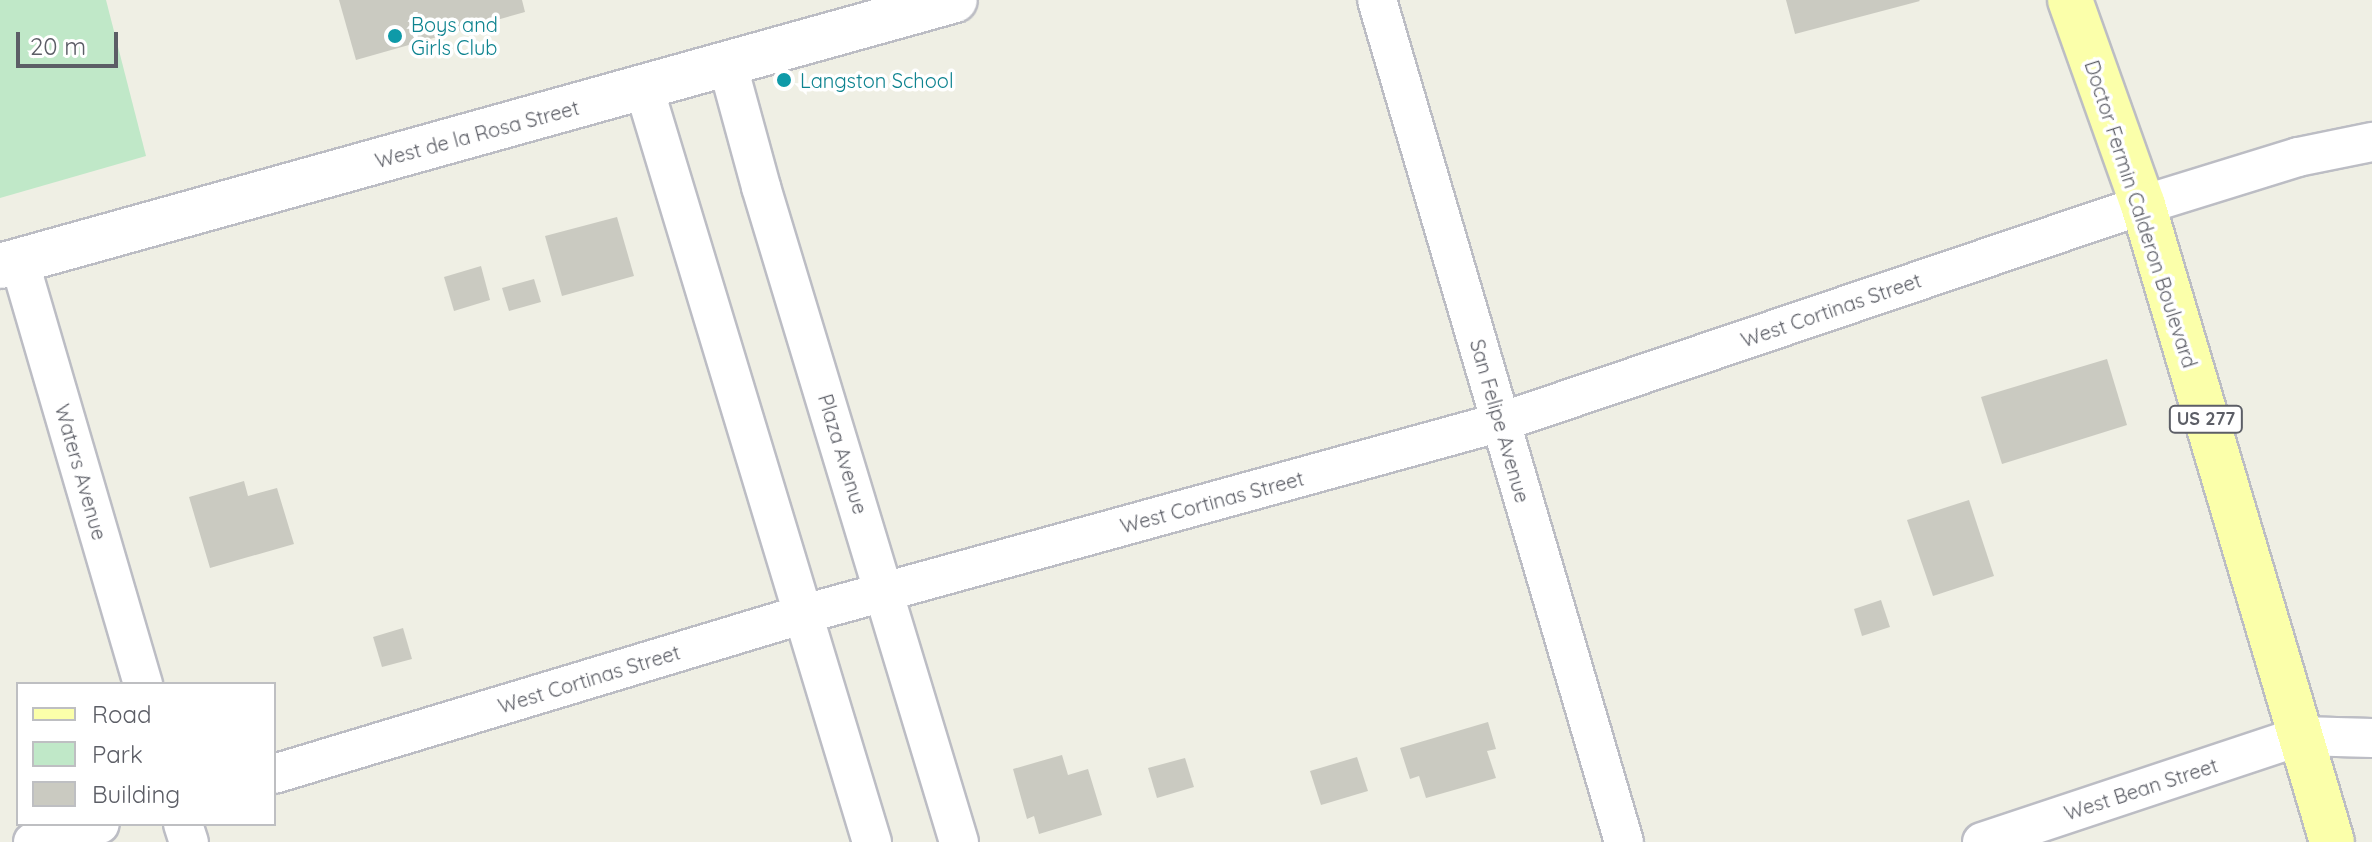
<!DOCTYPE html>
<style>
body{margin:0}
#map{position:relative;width:2372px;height:842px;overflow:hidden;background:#efefe4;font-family:Quicksand,sans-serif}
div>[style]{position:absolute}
.green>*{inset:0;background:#c0e8c8}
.building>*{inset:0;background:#cacac1}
.roads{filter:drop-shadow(2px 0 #bcbdc4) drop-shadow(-2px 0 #bcbdc4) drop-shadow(0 2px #bcbdc4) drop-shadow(0 -2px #bcbdc4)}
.street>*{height:38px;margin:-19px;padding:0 19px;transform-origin:19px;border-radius:19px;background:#fff}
.secondary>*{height:44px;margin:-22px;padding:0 22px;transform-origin:22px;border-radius:22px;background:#fff}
.primary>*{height:44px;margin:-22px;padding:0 22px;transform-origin:22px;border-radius:22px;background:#fbffaa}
.dots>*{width:22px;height:22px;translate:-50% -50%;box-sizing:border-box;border:4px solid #fff;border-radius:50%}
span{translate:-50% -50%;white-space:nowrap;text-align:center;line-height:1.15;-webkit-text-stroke:7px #fff;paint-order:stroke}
.shield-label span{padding:2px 6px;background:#fff;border:2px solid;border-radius:6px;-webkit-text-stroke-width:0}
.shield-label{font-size:18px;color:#5c5e66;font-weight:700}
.culture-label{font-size:20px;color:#0d838f}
.left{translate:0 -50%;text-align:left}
.street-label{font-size:20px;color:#5c5e66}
.legend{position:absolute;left:16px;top:682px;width:260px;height:144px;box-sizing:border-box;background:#fff;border:2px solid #bebfc2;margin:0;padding:10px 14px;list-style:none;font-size:24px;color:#5c5e66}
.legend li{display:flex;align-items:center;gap:16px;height:40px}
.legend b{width:40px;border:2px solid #bebfc2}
.scale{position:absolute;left:16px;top:32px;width:102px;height:36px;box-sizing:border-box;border:4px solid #5c5e66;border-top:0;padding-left:10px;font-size:24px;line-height:28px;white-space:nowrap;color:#5c5e66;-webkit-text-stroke:6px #fff;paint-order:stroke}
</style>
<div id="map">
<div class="green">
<div style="clip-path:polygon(0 0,106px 0,146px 156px,0 198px)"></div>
</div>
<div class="building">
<div style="clip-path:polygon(339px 0,522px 0,525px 12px,356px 60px)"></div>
<div style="clip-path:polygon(1786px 0,1919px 0,1920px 1px,1795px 34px)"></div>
<div style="clip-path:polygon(617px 217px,634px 276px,562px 296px,545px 236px)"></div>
<div style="clip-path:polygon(481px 266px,490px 300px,454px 311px,444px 277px)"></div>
<div style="clip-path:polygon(534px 279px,541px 302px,509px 311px,502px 288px)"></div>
<div style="clip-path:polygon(2107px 359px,2127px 425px,2002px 464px,1981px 397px)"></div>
<div style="clip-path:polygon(244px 481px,248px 496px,277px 488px,294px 544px,210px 568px,189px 497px)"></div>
<div style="clip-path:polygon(1969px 500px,1994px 576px,1933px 596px,1907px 520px)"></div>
<div style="clip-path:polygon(1881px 600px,1890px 627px,1862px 636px,1854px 609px)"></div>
<div style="clip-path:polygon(403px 628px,412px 659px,382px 667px,373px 637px)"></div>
<div style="clip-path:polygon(1488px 722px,1496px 749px,1487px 751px,1496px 778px,1426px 798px,1419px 776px,1410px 779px,1400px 748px)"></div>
<div style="clip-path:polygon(1062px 755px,1068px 775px,1088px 769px,1102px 815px,1039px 834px,1034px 816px,1027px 819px,1013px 769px)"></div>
<div style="clip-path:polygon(1357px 757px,1368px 791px,1321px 805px,1310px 771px)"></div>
<div style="clip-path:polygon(1185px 758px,1194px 787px,1157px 798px,1148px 768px)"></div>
</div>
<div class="roads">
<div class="street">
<div style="left:1377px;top:0;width:877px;rotate:73.65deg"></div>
<div style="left:728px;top:66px;width:125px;rotate:74.7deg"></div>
<div style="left:761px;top:187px;width:684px;rotate:73.18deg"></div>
<div style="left:644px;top:88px;width:788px;rotate:73.18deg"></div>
<div style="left:19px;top:260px;width:442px;rotate:73.7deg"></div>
<div style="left:274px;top:774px;width:554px;rotate:-16.8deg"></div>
<div style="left:804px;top:614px;width:723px;rotate:-15.4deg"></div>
<div style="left:1501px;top:422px;width:678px;rotate:-18.68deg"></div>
<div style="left:2143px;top:205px;width:162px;rotate:-17.2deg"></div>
<div style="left:2298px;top:157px;width:76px;rotate:-11.5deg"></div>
<div style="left:183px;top:824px;width:19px;rotate:72deg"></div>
<div style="left:33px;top:842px;width:69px;rotate:-15deg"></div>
<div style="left:1982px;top:842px;width:336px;rotate:-18.4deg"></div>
<div style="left:2301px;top:736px;width:71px;rotate:1.6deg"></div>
</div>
<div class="secondary">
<div style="left:0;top:266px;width:991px;rotate:-15.56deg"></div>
</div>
<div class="primary">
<div style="left:2070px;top:0;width:218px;rotate:70.4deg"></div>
<div style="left:2143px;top:205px;width:664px;rotate:73.47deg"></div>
</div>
</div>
<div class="dots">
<div style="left:395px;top:36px;background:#0f9aa8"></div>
<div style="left:784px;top:80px;background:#0f9aa8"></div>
</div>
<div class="shield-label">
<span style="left:2206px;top:419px">US 277</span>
</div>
<div class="culture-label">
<span class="left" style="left:411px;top:36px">Boys and<br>Girls Club</span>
<span class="left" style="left:800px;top:80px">Langston School</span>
</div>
<div class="street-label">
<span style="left:477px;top:134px;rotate:-15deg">West de la Rosa Street</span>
<span style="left:2141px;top:214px;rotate:72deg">Doctor Fermin Calderon Boulevard</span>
<span style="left:1831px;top:310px;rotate:-19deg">West Cortinas Street</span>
<span style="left:1500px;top:421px;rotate:74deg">San Felipe Avenue</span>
<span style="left:843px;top:454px;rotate:73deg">Plaza Avenue</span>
<span style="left:81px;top:472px;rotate:74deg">Waters Avenue</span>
<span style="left:1212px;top:502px;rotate:-15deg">West Cortinas Street</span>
<span style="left:589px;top:679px;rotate:-17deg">West Cortinas Street</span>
<span style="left:2141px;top:789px;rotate:-18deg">West Bean Street</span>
</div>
<ul class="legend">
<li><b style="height:10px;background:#fbffaa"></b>Road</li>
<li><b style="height:22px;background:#c0e8c8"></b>Park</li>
<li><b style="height:22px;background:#cacac1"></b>Building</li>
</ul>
<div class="scale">20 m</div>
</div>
